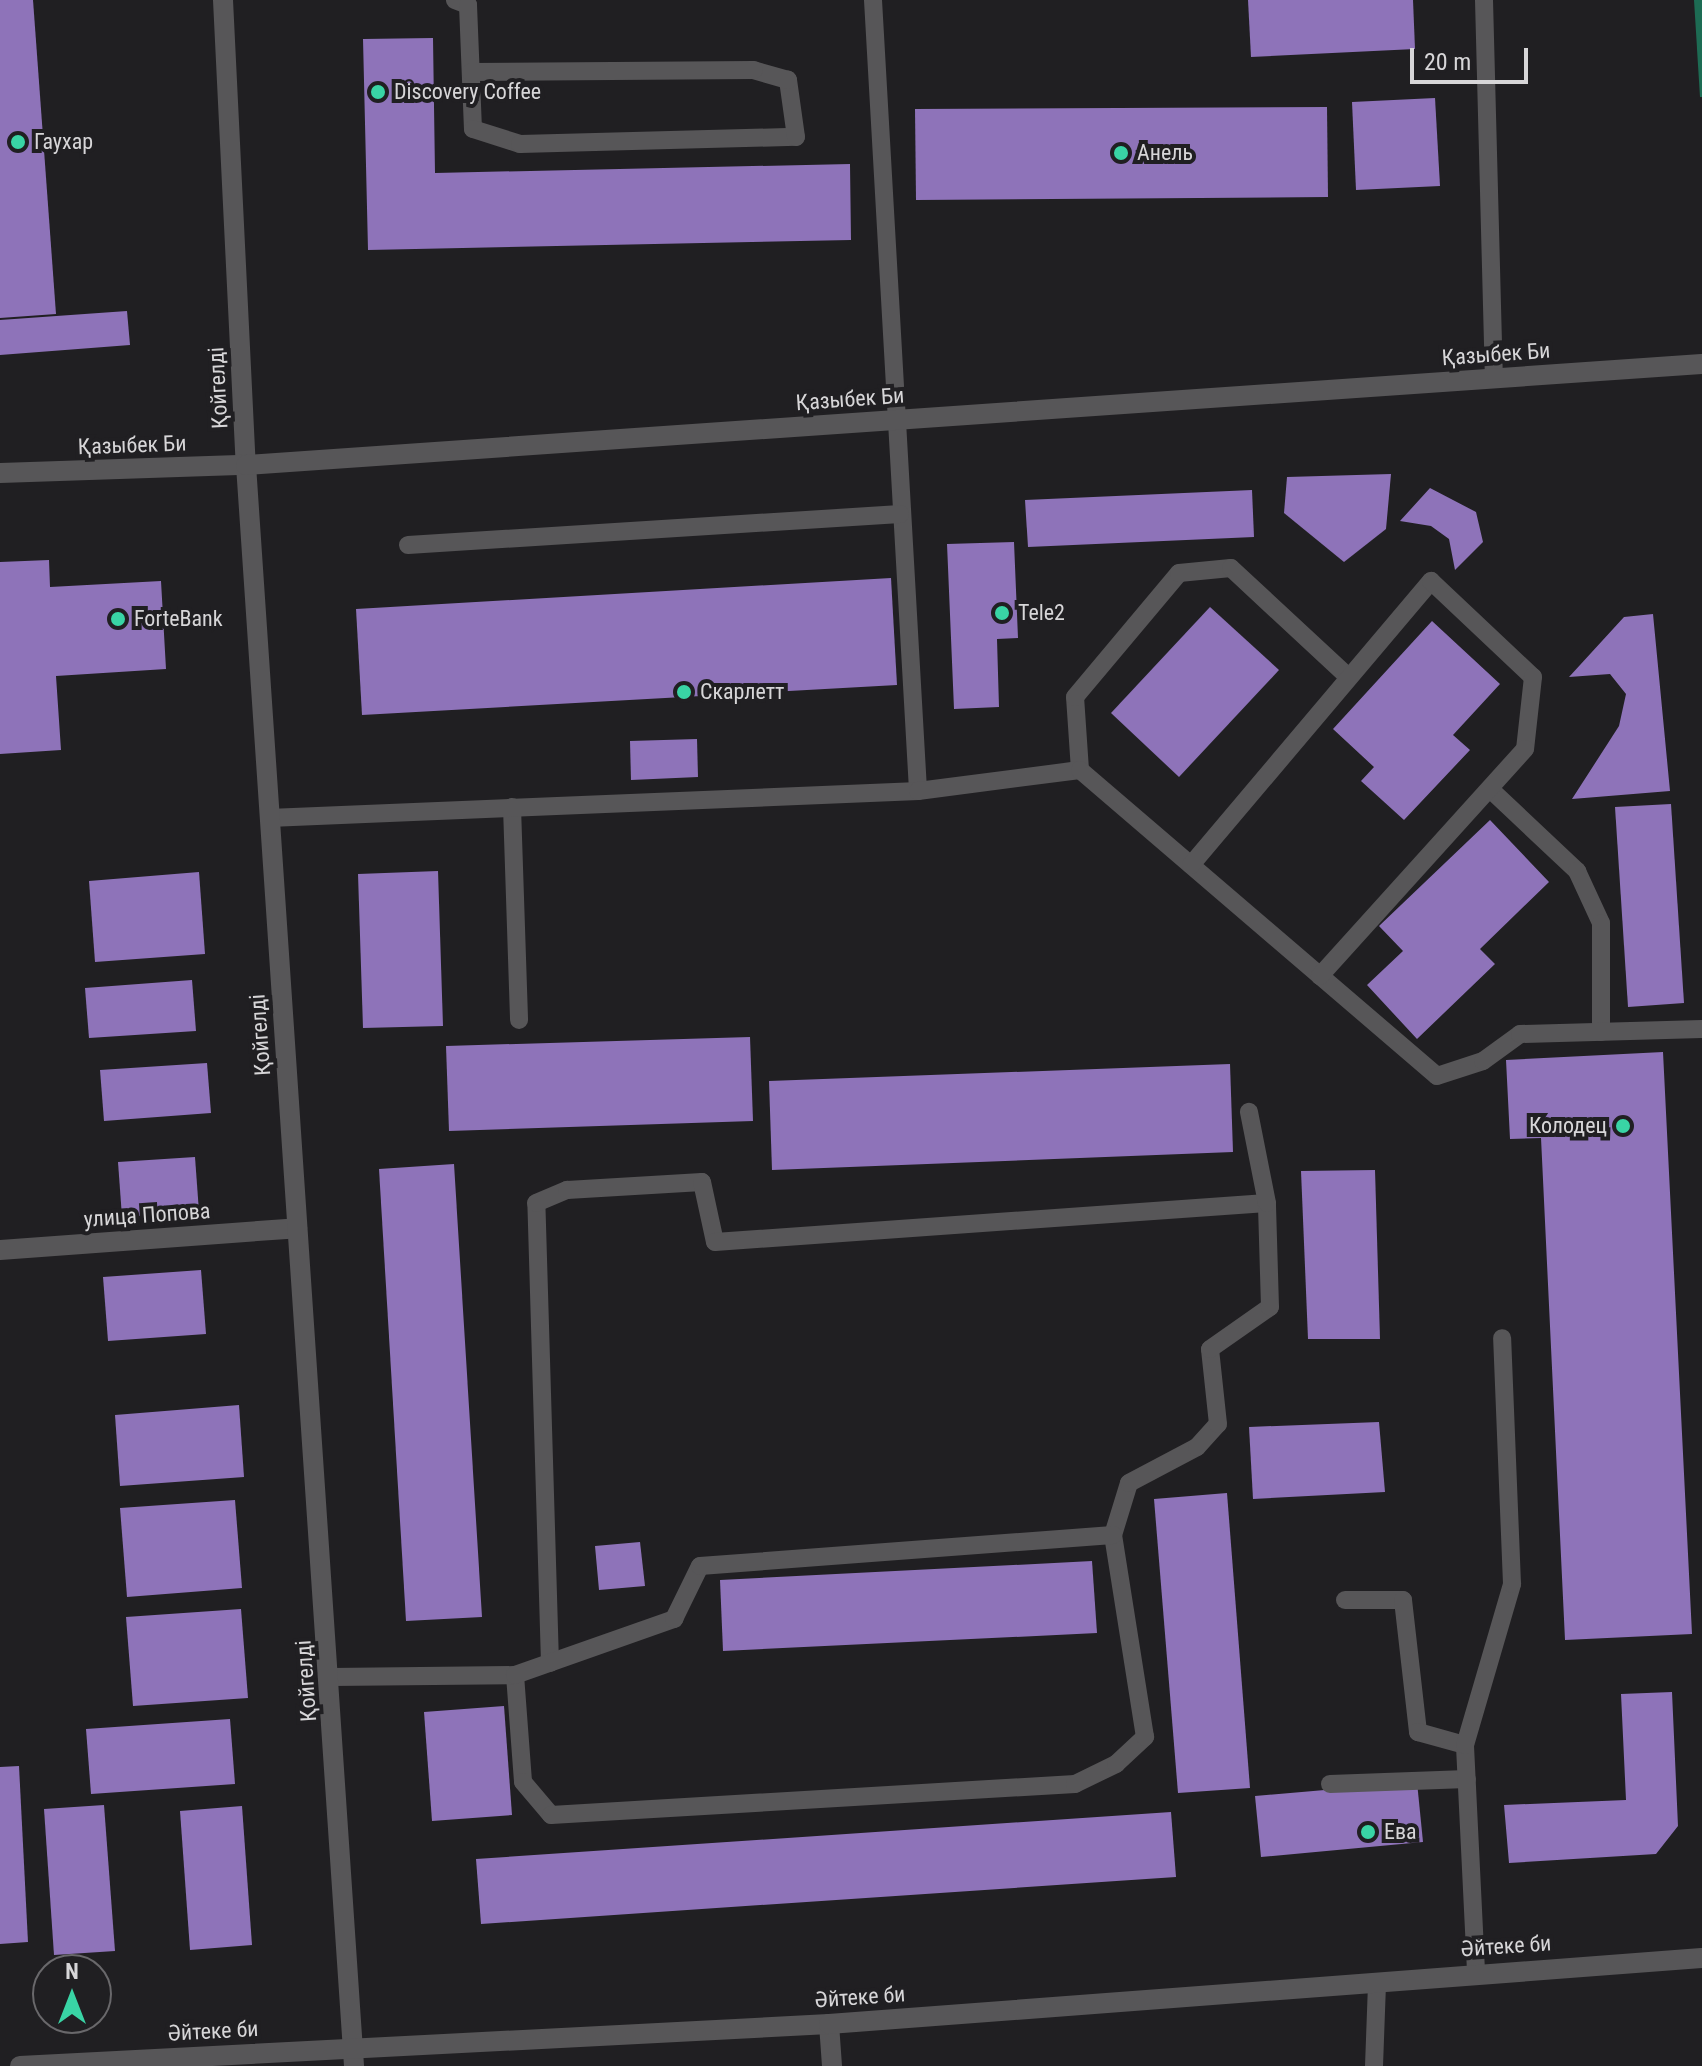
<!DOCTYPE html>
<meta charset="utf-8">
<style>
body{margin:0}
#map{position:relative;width:1702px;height:2066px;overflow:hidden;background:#201f22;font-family:"Roboto Condensed",sans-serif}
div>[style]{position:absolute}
.water>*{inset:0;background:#1d6c54}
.building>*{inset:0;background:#8e73b9}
.service>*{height:18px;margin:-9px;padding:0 9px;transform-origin:9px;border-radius:9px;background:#575658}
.minor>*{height:20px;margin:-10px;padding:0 10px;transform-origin:10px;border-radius:10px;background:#575658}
.tertiary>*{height:20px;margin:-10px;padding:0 10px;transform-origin:10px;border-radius:10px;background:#575658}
.dots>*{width:22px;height:22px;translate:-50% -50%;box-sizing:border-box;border:4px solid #201f22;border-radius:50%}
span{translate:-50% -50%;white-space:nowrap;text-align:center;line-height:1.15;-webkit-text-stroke:8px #201f22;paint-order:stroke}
.poi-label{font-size:22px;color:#d7d6d8}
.left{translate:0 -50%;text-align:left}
.right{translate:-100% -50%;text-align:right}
.street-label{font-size:22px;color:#d7d6d8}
.north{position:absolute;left:32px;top:1954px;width:80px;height:80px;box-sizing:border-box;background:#201f22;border:2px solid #69686b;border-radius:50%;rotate:0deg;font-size:22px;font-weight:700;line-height:32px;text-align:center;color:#d7d6d8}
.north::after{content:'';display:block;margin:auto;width:28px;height:36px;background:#39d4a5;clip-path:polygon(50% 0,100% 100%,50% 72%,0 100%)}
.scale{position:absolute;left:1410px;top:48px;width:118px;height:36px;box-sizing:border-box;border:4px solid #d7d6d8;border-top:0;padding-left:10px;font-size:24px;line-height:28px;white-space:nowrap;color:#d7d6d8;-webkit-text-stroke:6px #201f22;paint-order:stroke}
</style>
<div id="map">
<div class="water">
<div style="clip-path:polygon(1694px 0,1702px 0,1702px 97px,1700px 97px)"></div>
</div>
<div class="building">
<div style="clip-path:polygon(0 0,33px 0,56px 314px,0 318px)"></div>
<div style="clip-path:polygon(1248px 0,1413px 0,1415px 49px,1251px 57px)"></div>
<div style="clip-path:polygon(433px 38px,435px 173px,850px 164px,851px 240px,368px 250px,363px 39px)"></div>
<div style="clip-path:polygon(1435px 98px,1440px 186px,1356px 190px,1352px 102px)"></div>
<div style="clip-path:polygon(1327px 107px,1328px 197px,916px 200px,915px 109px)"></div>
<div style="clip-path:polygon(127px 311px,130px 345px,0 355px,0 320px)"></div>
<div style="clip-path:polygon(1391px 474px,1386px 529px,1344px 562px,1284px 513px,1287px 477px)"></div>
<div style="clip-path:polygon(1430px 488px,1476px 512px,1483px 542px,1455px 570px,1449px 539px,1431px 526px,1400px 521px)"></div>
<div style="clip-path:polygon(1252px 490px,1254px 537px,1028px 547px,1025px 500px)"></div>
<div style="clip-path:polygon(1014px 542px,1018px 638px,997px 639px,999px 707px,954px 709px,947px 544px)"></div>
<div style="clip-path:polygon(49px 560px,50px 587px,161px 581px,166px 669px,56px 676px,61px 750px,0 754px,0 562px)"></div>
<div style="clip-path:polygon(891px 578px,897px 685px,362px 715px,356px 609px)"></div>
<div style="clip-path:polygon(1210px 607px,1279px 670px,1179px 777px,1111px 713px)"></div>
<div style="clip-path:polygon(1653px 614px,1670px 791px,1572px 799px,1619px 726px,1626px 694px,1610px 674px,1569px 677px,1624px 617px)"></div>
<div style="clip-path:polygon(1432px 621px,1500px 684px,1453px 735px,1470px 750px,1404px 820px,1361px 781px,1374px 767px,1333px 729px)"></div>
<div style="clip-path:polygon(697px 739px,698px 777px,631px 780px,630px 741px)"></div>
<div style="clip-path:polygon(1671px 804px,1684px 1003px,1628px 1007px,1615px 807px)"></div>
<div style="clip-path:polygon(1490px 820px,1549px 882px,1480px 949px,1495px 964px,1417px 1039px,1367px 985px,1403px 951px,1379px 926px)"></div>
<div style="clip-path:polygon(438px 871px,443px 1026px,363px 1028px,358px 874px)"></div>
<div style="clip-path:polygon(199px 872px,205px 954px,95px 962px,89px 881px)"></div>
<div style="clip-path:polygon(192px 980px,196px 1031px,89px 1038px,85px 988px)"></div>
<div style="clip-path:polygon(750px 1037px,753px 1121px,449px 1131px,446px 1046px)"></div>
<div style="clip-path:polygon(1663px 1052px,1692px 1634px,1565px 1640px,1541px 1138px,1510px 1139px,1506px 1060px)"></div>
<div style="clip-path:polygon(207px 1063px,211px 1113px,104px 1121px,100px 1070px)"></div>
<div style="clip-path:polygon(1230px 1064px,1233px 1152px,772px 1170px,769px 1081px)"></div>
<div style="clip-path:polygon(195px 1157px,199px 1212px,122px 1217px,118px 1162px)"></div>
<div style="clip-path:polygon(454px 1164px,482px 1617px,406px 1621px,379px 1169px)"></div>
<div style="clip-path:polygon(1375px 1170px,1380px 1339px,1308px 1339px,1301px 1171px)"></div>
<div style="clip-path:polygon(201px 1270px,206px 1334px,108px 1341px,103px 1277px)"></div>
<div style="clip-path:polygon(239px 1405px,244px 1477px,120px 1486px,115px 1415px)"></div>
<div style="clip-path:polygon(1379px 1422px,1385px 1492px,1253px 1499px,1249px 1427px)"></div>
<div style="clip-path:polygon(1227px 1493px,1250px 1788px,1178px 1793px,1154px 1499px)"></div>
<div style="clip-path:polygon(235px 1500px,242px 1588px,127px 1597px,120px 1508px)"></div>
<div style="clip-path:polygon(640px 1542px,645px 1586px,599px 1590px,595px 1546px)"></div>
<div style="clip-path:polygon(1092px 1561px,1097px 1633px,723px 1651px,720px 1580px)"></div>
<div style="clip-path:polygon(241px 1609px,248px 1698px,133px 1706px,126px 1617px)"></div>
<div style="clip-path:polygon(1672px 1692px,1678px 1826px,1656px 1854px,1509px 1863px,1504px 1805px,1626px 1800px,1621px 1694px)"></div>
<div style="clip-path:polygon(504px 1706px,512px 1815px,432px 1821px,424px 1712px)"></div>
<div style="clip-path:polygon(230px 1719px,235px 1784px,91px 1794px,86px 1729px)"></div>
<div style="clip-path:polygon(19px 1766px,28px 1942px,0 1944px,0 1767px)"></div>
<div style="clip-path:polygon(1417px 1782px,1423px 1842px,1261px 1857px,1255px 1796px)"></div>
<div style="clip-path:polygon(104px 1805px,115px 1951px,54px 1955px,44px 1809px)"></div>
<div style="clip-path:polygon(242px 1806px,252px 1945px,190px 1950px,180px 1811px)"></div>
<div style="clip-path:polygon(1171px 1812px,1176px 1877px,481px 1924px,476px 1859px)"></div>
</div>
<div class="service">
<div style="left:455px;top:0;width:14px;rotate:21deg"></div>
<div style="left:468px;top:5px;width:124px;rotate:87.7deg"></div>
<div style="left:473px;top:129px;width:49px;rotate:17.7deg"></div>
<div style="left:520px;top:144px;width:276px;rotate:-1.5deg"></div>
<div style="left:796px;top:137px;width:58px;rotate:-98deg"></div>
<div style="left:788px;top:80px;width:35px;rotate:-164deg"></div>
<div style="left:754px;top:70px;width:283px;rotate:179.6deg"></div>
<div style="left:873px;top:0;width:792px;rotate:86.74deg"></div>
<div style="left:1484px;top:0;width:378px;rotate:88.5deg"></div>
<div style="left:408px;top:545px;width:493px;rotate:-3.6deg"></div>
<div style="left:1080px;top:770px;width:73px;rotate:-93.9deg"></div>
<div style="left:1075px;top:697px;width:162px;rotate:-50deg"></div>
<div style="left:1179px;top:573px;width:52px;rotate:-5.5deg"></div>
<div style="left:1231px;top:568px;width:156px;rotate:42.9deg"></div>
<div style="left:1490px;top:789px;width:120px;rotate:43.3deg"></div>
<div style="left:1577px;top:871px;width:57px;rotate:65.2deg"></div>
<div style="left:1601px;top:923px;width:109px;rotate:90deg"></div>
<div style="left:512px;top:807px;width:213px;rotate:88.1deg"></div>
<div style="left:269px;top:818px;width:650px;rotate:-2.38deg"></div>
<div style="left:918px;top:791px;width:163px;rotate:-7.4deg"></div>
<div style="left:1080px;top:770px;width:470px;rotate:40.6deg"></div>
<div style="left:1437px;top:1076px;width:48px;rotate:-18.1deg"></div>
<div style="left:1483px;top:1061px;width:46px;rotate:-36.1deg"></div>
<div style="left:1520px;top:1034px;width:182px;rotate:-1.6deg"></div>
<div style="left:1191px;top:865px;width:372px;rotate:-49.8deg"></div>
<div style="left:1431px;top:581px;width:140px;rotate:43.3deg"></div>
<div style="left:1533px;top:677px;width:72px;rotate:96.3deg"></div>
<div style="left:1525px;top:749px;width:306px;rotate:132.1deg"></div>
<div style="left:1345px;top:1600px;width:58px"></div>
<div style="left:1403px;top:1600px;width:133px;rotate:83.5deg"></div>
<div style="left:1418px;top:1732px;width:49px;rotate:15.5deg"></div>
<div style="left:550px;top:1663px;width:460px;rotate:-91.7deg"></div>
<div style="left:536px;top:1203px;width:34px;rotate:-23deg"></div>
<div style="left:567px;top:1190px;width:135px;rotate:-3.4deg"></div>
<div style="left:702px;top:1182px;width:61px;rotate:77.8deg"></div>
<div style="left:715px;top:1242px;width:553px;rotate:-4.04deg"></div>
<div style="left:515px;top:1675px;width:107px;rotate:85.7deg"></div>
<div style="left:523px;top:1782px;width:43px;rotate:49.7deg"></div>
<div style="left:551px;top:1815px;width:525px;rotate:-3.39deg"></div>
<div style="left:1075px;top:1784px;width:46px;rotate:-26deg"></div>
<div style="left:1116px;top:1764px;width:40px;rotate:-43deg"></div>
<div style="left:1145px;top:1737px;width:205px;rotate:-99deg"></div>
<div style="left:1113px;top:1535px;width:54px;rotate:-72.9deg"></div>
<div style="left:1129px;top:1483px;width:77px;rotate:-27.9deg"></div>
<div style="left:1197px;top:1447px;width:31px;rotate:-48deg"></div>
<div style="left:1218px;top:1424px;width:75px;rotate:-96.1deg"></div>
<div style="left:1210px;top:1349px;width:73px;rotate:-35deg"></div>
<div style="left:1270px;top:1307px;width:104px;rotate:-91.7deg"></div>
<div style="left:1267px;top:1203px;width:93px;rotate:-101.2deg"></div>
<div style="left:331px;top:1677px;width:184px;rotate:-0.6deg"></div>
<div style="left:515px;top:1675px;width:169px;rotate:-19.4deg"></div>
<div style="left:674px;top:1619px;width:59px;rotate:-63.9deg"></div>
<div style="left:700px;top:1566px;width:414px;rotate:-4.3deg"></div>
<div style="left:1330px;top:1784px;width:137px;rotate:-2.1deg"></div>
<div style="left:1476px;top:1971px;width:226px;rotate:-92.8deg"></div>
<div style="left:1465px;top:1745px;width:168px;rotate:-73.7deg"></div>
<div style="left:1512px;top:1584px;width:246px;rotate:-92.3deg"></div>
<div style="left:1374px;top:2066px;width:81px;rotate:-87.9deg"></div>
</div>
<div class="minor">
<div style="left:0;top:1250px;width:298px;rotate:-4.2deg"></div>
<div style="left:829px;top:2024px;width:42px;rotate:85.9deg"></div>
</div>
<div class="tertiary">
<div style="left:223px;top:0;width:466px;rotate:87.2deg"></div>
<div style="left:246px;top:465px;width:1605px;rotate:86.14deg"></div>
<div style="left:0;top:473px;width:246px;rotate:-1.9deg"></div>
<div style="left:246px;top:465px;width:1459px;rotate:-3.97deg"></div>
<div style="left:20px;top:2066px;width:810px;rotate:-2.97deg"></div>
<div style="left:829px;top:2024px;width:875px;rotate:-4.32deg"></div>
</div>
<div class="dots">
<div style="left:378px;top:92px;background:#39d4a5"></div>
<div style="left:18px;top:142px;background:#39d4a5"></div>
<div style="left:1121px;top:153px;background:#39d4a5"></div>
<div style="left:1002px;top:613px;background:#39d4a5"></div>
<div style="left:118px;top:619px;background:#39d4a5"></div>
<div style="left:684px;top:692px;background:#39d4a5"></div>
<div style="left:1623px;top:1126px;background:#39d4a5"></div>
<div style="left:1368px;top:1832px;background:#39d4a5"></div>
</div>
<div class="poi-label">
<span class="left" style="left:394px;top:92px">Discovery Coffee</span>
<span class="left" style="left:34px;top:142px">Гаухар</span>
<span class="left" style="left:1137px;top:153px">Анель</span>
<span class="left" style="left:1018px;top:613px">Tele2</span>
<span class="left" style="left:134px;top:619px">ForteBank</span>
<span class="left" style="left:700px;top:692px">Скарлетт</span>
<span class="right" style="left:1607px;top:1126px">Колодец</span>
<span class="left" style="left:1384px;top:1832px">Ева</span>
</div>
<div class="street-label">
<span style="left:1496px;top:354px;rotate:-4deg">Қазыбек Би</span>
<span style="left:218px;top:388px;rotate:-93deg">Қойгелді</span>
<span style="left:850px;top:399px;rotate:-4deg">Қазыбек Би</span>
<span style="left:132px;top:445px;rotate:-2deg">Қазыбек Би</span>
<span style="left:260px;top:1035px;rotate:-94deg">Қойгелді</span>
<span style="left:147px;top:1215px;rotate:-4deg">улица Попова</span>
<span style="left:306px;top:1681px;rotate:-94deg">Қойгелді</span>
<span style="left:1506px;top:1946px;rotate:-4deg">Әйтеке би</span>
<span style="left:860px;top:1997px;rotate:-4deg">Әйтеке би</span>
<span style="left:213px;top:2031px;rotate:-3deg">Әйтеке би</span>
</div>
<div class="north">N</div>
<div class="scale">20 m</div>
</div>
